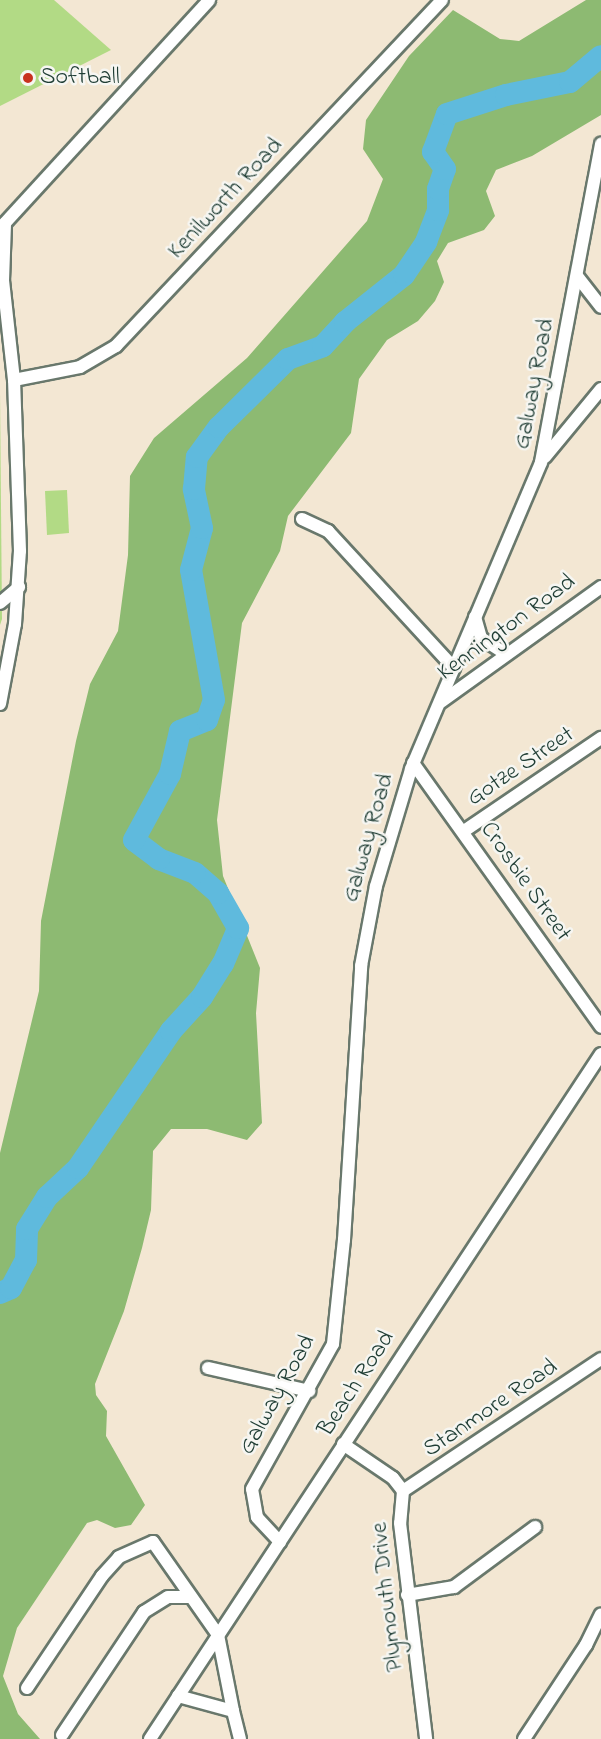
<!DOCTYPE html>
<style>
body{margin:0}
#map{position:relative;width:601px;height:1739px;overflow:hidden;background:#f3e7d3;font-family:"Indie Flower",sans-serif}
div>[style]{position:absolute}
.green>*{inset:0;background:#b2da85}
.forest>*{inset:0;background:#8dba72}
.river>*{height:22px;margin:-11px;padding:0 11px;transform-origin:11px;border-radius:11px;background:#5fbadd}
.roads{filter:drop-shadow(2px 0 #69786c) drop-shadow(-2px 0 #69786c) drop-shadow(0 2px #69786c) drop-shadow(0 -2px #69786c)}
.minor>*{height:12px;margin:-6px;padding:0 6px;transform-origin:6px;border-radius:6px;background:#fff}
.dots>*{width:16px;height:16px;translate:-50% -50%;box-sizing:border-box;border:3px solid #f6f6f2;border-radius:50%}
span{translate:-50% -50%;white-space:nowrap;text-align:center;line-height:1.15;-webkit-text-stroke:5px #f6f6f2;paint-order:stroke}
.poi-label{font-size:24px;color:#1f3d34}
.left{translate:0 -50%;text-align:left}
.street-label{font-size:24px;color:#1f3d34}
</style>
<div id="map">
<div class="green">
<div style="clip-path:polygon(0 0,54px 0,111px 50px,0 106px)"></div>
<div style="clip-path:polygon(0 392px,2px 619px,0 625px)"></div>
<div style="clip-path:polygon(67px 490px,69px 533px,47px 535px,45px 491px)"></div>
</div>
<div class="forest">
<div style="clip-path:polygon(586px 0,601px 0,601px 115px,532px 156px,496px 170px,486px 191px,495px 216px,484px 230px,448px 243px,437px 261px,444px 282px,435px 301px,418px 321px,387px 340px,359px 379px,351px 433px,288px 516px,280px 551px,242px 623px,217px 820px,223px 876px,260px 968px,256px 1013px,262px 1123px,247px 1140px,207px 1129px,171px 1129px,153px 1151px,151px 1210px,142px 1248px,124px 1311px,95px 1384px,96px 1395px,107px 1411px,106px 1436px,145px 1505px,131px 1525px,115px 1528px,97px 1520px,87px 1523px,17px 1628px,3px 1676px,18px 1714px,40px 1739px,0 1739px,0 1153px,39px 991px,41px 921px,76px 741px,90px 684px,118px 631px,128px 555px,130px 476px,154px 438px,247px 358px,367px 221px,383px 179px,363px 149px,366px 120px,409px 56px,453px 10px,500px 39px,519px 41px)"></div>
</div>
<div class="river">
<div style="left:0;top:1293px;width:12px;rotate:-24deg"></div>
<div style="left:11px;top:1288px;width:32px;rotate:-62deg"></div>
<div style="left:26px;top:1260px;width:31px;rotate:-88deg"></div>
<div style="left:27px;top:1229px;width:38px;rotate:-58deg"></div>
<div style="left:47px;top:1197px;width:42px;rotate:-43.1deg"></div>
<div style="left:78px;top:1168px;width:166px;rotate:-55.8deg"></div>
<div style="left:171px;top:1031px;width:46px;rotate:-47.6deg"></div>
<div style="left:202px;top:997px;width:39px;rotate:-58deg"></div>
<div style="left:223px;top:964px;width:39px;rotate:-67deg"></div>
<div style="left:238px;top:928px;width:40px;rotate:-119.7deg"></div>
<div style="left:218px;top:893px;width:30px;rotate:-139deg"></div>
<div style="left:195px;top:873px;width:39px;rotate:-159deg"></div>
<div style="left:159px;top:859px;width:31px;rotate:-143deg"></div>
<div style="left:134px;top:840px;width:75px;rotate:-61.4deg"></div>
<div style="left:170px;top:774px;width:44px;rotate:-76.9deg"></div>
<div style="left:180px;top:731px;width:29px;rotate:-22deg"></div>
<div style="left:207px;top:720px;width:21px;rotate:-71deg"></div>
<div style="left:214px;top:700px;width:132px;rotate:-100deg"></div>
<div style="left:191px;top:570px;width:43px;rotate:-75.3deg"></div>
<div style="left:202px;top:528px;width:40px;rotate:-102deg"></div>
<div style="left:194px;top:489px;width:32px;rotate:-85deg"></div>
<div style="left:197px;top:457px;width:37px;rotate:-54deg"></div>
<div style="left:219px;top:427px;width:97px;rotate:-44.6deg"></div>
<div style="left:288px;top:359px;width:37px;rotate:-20deg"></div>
<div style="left:323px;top:346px;width:33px;rotate:-47deg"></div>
<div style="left:345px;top:322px;width:75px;rotate:-38.5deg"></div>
<div style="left:404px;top:275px;width:40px;rotate:-56deg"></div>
<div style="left:426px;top:242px;width:34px;rotate:-69deg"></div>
<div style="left:438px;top:210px;width:21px;rotate:-90deg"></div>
<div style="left:438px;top:189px;width:21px;rotate:-71deg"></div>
<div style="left:445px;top:169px;width:21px;rotate:-125deg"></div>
<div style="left:433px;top:152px;width:40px;rotate:-69.8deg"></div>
<div style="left:447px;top:114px;width:62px;rotate:-17.9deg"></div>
<div style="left:506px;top:95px;width:65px;rotate:-11.5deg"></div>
<div style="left:570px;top:82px;width:40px;rotate:-40deg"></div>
</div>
<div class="roads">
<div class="minor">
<div style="left:577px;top:276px;width:39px;rotate:52deg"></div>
<div style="left:14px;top:380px;width:67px;rotate:-11.1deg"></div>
<div style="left:80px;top:367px;width:42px;rotate:-30.3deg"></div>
<div style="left:116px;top:346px;width:475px;rotate:-46.7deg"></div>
<div style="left:545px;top:457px;width:88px;rotate:-50.5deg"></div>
<div style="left:302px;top:519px;width:29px;rotate:25deg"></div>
<div style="left:328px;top:531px;width:186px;rotate:47.4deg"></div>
<div style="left:0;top:603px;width:25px;rotate:-40deg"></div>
<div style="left:475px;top:617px;width:22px;rotate:74deg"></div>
<div style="left:481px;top:638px;width:30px;rotate:33deg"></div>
<div style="left:441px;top:702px;width:197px;rotate:-35.7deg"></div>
<div style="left:0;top:704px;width:81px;rotate:-79.4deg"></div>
<div style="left:15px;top:624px;width:73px;rotate:-86.1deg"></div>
<div style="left:20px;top:551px;width:171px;rotate:-92deg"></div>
<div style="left:14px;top:380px;width:100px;rotate:-96.3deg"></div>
<div style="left:3px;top:281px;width:58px;rotate:-88deg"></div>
<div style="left:5px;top:223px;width:302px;rotate:-47.5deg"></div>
<div style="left:413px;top:763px;width:324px;rotate:54.5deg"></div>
<div style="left:464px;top:831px;width:166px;rotate:-34.2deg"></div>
<div style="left:208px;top:1368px;width:104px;rotate:12.8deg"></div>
<div style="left:343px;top:1444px;width:60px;rotate:34.2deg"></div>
<div style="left:393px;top:1478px;width:16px;rotate:52deg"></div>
<div style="left:403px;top:1491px;width:32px;rotate:95deg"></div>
<div style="left:400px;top:1523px;width:218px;rotate:83.1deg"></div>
<div style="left:403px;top:1491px;width:238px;rotate:-33.7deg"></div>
<div style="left:280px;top:1542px;width:34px;rotate:-133deg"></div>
<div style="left:257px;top:1517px;width:28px;rotate:-100deg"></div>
<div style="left:252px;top:1489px;width:166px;rotate:-60.8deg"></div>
<div style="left:333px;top:1344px;width:105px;rotate:-84deg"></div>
<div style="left:344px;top:1240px;width:275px;rotate:-86.4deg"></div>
<div style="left:361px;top:966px;width:81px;rotate:-79.4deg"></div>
<div style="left:376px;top:886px;width:122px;rotate:-73.3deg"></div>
<div style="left:411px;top:769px;width:333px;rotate:-67deg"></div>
<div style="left:541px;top:462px;width:324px;rotate:-79.3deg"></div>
<div style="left:407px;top:1595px;width:48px;rotate:-9.7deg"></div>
<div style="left:454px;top:1587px;width:101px;rotate:-36.5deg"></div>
<div style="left:27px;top:1688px;width:135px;rotate:-56.2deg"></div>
<div style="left:102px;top:1576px;width:25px;rotate:-48deg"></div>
<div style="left:119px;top:1557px;width:37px;rotate:-24deg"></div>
<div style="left:153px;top:1542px;width:113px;rotate:55deg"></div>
<div style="left:218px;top:1635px;width:77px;rotate:78.8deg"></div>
<div style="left:178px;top:1696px;width:57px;rotate:15.3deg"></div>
<div style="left:233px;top:1711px;width:29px;rotate:76deg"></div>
<div style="left:62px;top:1735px;width:148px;rotate:-56.3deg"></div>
<div style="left:144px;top:1612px;width:28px;rotate:-32deg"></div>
<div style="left:168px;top:1597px;width:23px"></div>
<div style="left:150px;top:1739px;width:820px;rotate:-56.64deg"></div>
<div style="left:524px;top:1739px;width:113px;rotate:-56.6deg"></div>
<div style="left:586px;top:1645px;width:34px;rotate:-64deg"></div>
</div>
</div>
<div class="dots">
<div style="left:28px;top:78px;background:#c8321e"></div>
</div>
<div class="poi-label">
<span class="left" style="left:40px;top:78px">Softball</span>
</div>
<div class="street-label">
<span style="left:226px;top:199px;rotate:-47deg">Kenilworth Road</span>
<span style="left:535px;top:384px;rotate:-79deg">Galway Road</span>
<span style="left:507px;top:628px;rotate:-36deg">Kennington Road</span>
<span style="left:521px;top:767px;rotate:-34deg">Gotze Street</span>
<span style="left:369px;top:838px;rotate:-74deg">Galway Road</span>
<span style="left:525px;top:882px;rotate:55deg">Crosbie Street</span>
<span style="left:357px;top:1384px;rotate:-57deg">Beach Road</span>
<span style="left:278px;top:1395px;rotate:-61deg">Galway Road</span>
<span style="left:491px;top:1409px;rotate:-34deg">Stanmore Road</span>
<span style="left:388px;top:1597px;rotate:-96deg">Plymouth Drive</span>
</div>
</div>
